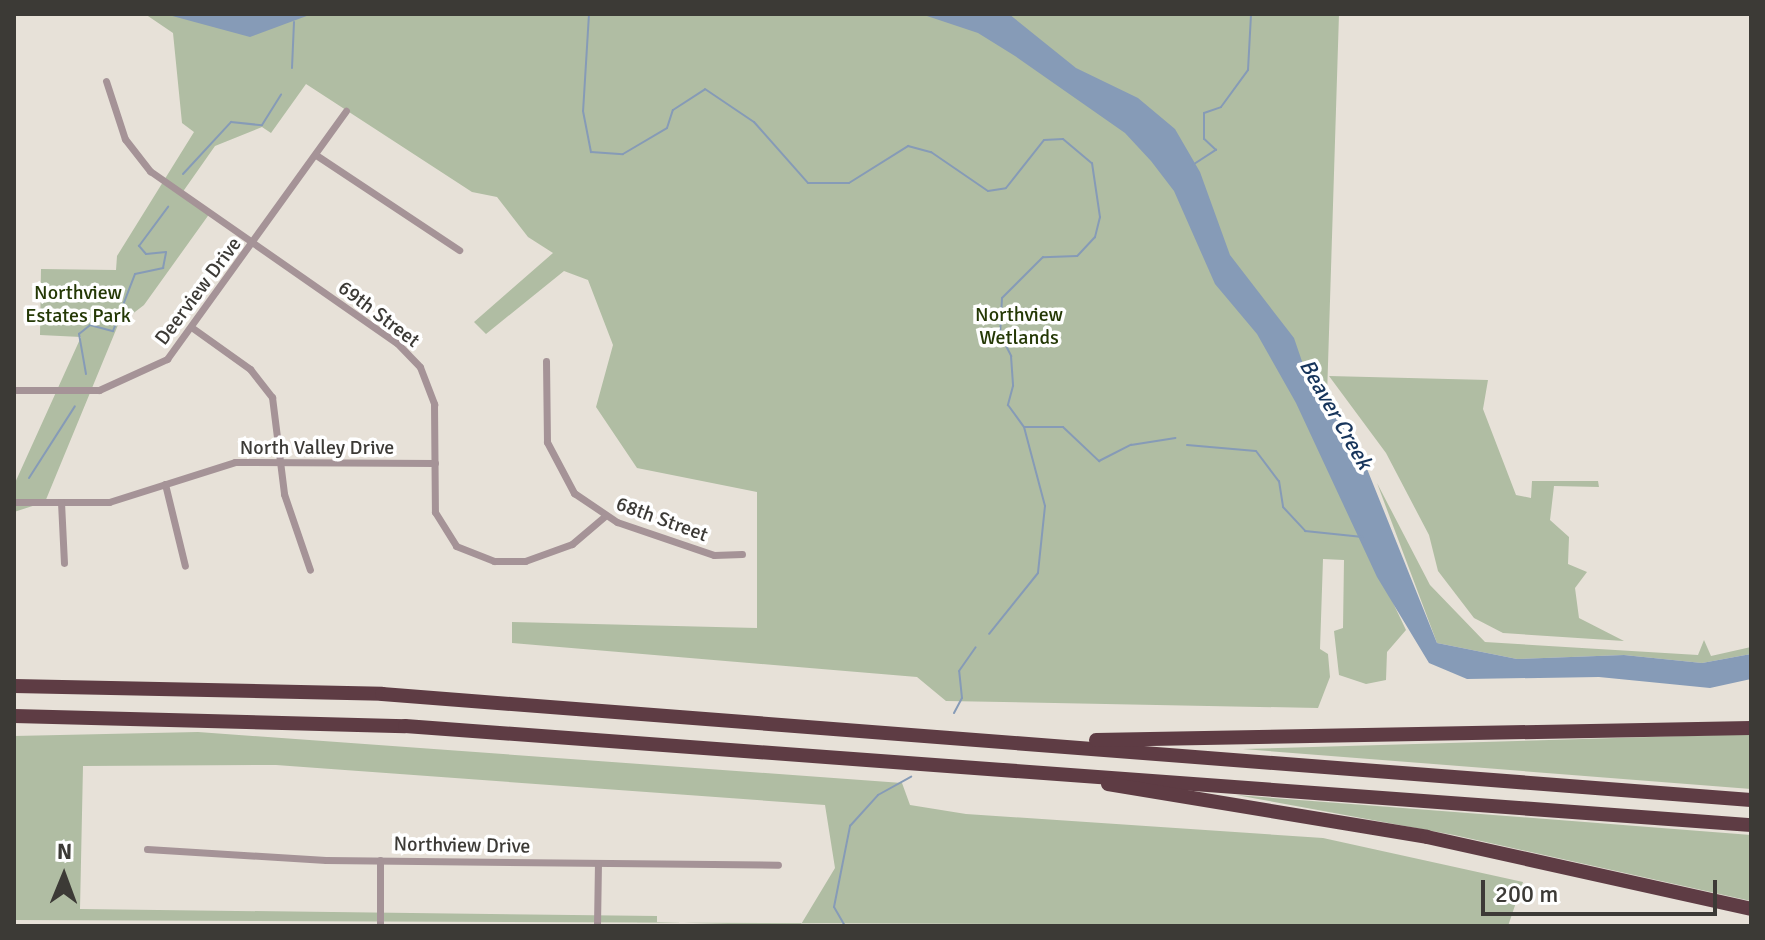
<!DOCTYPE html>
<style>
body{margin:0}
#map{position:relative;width:1765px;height:940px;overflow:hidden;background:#e7e1d8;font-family:Signika,sans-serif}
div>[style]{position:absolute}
.green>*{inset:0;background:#b0bda3}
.water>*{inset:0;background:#869bb7}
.stream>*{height:2px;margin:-1px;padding:0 1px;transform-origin:1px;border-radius:1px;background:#869bb7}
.street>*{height:7px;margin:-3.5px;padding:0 3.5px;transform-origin:3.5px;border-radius:3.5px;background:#a59397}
.highway>*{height:14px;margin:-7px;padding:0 7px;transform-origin:7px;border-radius:7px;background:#5e3c44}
span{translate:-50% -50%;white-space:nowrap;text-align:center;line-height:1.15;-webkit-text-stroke:7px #fff;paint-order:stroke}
.street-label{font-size:20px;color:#3c3a36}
.park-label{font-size:20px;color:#243805}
.water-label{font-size:22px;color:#16345b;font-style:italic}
.frame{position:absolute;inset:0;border:16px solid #3c3a36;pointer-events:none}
.north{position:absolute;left:24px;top:836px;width:80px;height:80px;-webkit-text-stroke:6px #fff;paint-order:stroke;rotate:1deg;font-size:22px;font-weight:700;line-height:32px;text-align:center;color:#3c3a36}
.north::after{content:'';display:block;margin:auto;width:28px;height:36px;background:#3c3a36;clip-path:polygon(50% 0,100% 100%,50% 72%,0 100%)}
.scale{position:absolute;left:1481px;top:880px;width:236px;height:36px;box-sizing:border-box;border:4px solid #3c3a36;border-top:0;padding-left:10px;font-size:24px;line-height:28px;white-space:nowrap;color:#3c3a36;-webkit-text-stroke:6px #fff;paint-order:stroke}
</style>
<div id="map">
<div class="green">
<div style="clip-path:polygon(145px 14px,1339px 14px,1325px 460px,1406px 630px,1387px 652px,1386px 680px,1366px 684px,1339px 675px,1334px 631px,1343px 628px,1344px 560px,1323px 559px,1320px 649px,1328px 654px,1330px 677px,1318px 708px,946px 701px,917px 677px,512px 643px,512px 622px,757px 628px,757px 492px,637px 468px,596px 407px,613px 345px,588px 280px,564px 271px,486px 334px,474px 322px,553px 253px,528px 237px,497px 197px,472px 192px,306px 84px,271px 133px,262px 127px,215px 146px,182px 193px,210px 213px,144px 305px,118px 325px,45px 502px,14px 512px,14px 485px,81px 337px,40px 335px,41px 269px,116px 270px,117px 256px,194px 132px,182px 123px,173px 33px)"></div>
<div style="clip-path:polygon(1329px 376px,1488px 380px,1483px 409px,1516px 495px,1531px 498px,1532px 481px,1598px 481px,1599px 487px,1554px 486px,1550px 520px,1569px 537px,1568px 564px,1587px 572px,1575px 588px,1579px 618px,1624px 641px,1503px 633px,1474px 618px,1438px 571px,1429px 535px,1386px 453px)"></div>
<div style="clip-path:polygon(1377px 483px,1430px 585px,1485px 642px,1698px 655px,1704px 640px,1711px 656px,1751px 647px,1751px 654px,1702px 663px,1624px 655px,1517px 659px,1437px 643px)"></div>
<div style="clip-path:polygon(evenodd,198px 732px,902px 783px,910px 805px,966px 814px,1323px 838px,1523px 882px,1508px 926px,14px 920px,14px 736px,198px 732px,276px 765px,825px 805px,835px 868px,800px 926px,657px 922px,657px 916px,80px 909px,83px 766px,276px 765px)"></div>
<div style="clip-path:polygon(1751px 734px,1751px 789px,1243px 749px)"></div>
<div style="clip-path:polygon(1236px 795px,1751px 835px,1751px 901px,1454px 835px)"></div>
</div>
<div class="water">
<div style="clip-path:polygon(165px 14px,312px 14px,250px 37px)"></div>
<div style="clip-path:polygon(921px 14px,1009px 14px,1076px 68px,1138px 98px,1175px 129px,1200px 172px,1230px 255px,1294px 338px,1307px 376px,1353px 434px,1437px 643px,1517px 659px,1624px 655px,1702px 663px,1751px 654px,1751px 679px,1710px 688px,1599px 677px,1467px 679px,1429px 663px,1377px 577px,1296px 403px,1257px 334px,1215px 284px,1174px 191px,1151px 161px,1125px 133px,1015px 56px,978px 33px)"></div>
</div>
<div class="stream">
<div style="left:589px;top:14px;width:97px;rotate:93.5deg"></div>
<div style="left:583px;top:111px;width:42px;rotate:79deg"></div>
<div style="left:591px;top:152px;width:32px;rotate:4deg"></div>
<div style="left:623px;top:154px;width:51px;rotate:-30.6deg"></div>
<div style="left:667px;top:128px;width:19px;rotate:-72deg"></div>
<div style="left:673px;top:110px;width:38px;rotate:-33deg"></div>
<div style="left:705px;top:89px;width:59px;rotate:34deg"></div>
<div style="left:754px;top:122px;width:81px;rotate:48.5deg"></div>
<div style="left:808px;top:183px;width:41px"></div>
<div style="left:849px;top:183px;width:70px;rotate:-32.1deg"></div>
<div style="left:908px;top:146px;width:24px;rotate:15deg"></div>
<div style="left:931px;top:152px;width:69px;rotate:34.4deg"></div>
<div style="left:988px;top:191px;width:18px;rotate:-9deg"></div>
<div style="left:1006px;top:188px;width:61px;rotate:-51.6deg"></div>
<div style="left:1044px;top:140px;width:19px;rotate:-3deg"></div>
<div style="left:1063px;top:139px;width:38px;rotate:40deg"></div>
<div style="left:1092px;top:163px;width:55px;rotate:81.6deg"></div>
<div style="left:1100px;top:217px;width:21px;rotate:104deg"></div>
<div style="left:1095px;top:237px;width:26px;rotate:133deg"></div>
<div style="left:1077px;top:256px;width:34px;rotate:178deg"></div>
<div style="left:1043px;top:257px;width:58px;rotate:135deg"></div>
<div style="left:1002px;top:298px;width:36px;rotate:93deg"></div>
<div style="left:1000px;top:334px;width:25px;rotate:63deg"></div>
<div style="left:1011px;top:356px;width:30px;rotate:86deg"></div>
<div style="left:1013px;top:386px;width:20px;rotate:105deg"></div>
<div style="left:1008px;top:405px;width:27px;rotate:54deg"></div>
<div style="left:1024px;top:427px;width:82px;rotate:75.1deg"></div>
<div style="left:1045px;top:506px;width:67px;rotate:96deg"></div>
<div style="left:1038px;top:573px;width:78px;rotate:128.8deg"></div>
<div style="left:292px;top:68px;width:46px;rotate:-87.5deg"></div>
<div style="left:1191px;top:166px;width:30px;rotate:-33deg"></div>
<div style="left:1216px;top:150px;width:16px;rotate:-137deg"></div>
<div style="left:1204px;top:139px;width:26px;rotate:-90deg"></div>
<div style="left:1204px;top:113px;width:18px;rotate:-19deg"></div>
<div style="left:1221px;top:107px;width:46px;rotate:-53.9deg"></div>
<div style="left:1248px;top:70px;width:56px;rotate:-86.9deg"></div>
<div style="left:183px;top:174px;width:71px;rotate:-47.3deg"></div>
<div style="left:231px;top:122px;width:31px;rotate:6deg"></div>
<div style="left:262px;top:125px;width:36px;rotate:-58deg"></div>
<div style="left:86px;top:374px;width:41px;rotate:-99.9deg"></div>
<div style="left:79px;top:334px;width:14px;rotate:-39deg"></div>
<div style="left:90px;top:325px;width:24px;rotate:15deg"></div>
<div style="left:113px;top:331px;width:61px;rotate:-68.9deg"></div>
<div style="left:135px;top:274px;width:29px;rotate:-12deg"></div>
<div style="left:163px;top:268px;width:16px;rotate:-79deg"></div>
<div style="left:166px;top:252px;width:20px;rotate:174deg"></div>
<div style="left:146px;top:254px;width:11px;rotate:-131deg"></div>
<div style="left:139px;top:246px;width:49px;rotate:-53.4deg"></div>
<div style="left:1025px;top:427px;width:38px"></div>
<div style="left:1063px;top:427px;width:50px;rotate:43.4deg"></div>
<div style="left:1099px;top:461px;width:36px;rotate:-27deg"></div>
<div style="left:1131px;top:445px;width:45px;rotate:-9deg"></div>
<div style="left:1187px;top:445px;width:69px;rotate:5deg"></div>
<div style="left:1256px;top:451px;width:38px;rotate:53deg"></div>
<div style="left:1279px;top:481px;width:26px;rotate:81deg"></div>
<div style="left:1283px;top:507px;width:33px;rotate:47deg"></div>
<div style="left:1305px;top:531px;width:58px;rotate:5.9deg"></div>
<div style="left:29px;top:478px;width:85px;rotate:-57.4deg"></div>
<div style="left:954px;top:713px;width:17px;rotate:-62deg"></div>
<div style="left:962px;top:698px;width:27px;rotate:-96deg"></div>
<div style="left:959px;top:671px;width:29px;rotate:-55deg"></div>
<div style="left:845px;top:926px;width:22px;rotate:-120deg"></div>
<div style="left:834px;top:907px;width:83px;rotate:-78.8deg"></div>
<div style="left:850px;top:826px;width:42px;rotate:-47.9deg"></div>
<div style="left:878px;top:795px;width:38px;rotate:-29deg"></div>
</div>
<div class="street">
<div style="left:106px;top:81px;width:61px;rotate:71.9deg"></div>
<div style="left:125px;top:139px;width:41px;rotate:52deg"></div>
<div style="left:150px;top:171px;width:301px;rotate:34.9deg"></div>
<div style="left:397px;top:343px;width:33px;rotate:46deg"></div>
<div style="left:420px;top:367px;width:40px;rotate:69deg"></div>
<div style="left:434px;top:404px;width:108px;rotate:89.5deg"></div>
<div style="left:435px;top:512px;width:40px;rotate:58deg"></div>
<div style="left:456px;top:546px;width:41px;rotate:21.5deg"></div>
<div style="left:494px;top:561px;width:31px"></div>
<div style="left:525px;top:561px;width:50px;rotate:-19.9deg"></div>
<div style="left:572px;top:544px;width:43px;rotate:-40.3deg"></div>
<div style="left:316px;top:155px;width:172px;rotate:33.6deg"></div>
<div style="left:194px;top:329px;width:69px;rotate:35.5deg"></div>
<div style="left:250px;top:369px;width:36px;rotate:52deg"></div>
<div style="left:272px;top:397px;width:98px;rotate:82.9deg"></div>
<div style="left:284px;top:494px;width:80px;rotate:71.1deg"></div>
<div style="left:546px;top:361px;width:81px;rotate:89.3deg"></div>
<div style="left:547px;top:442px;width:58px;rotate:62.1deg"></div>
<div style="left:574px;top:493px;width:52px;rotate:34deg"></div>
<div style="left:617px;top:522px;width:102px;rotate:18.8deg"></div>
<div style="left:714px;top:555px;width:28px;rotate:-2deg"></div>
<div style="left:14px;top:390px;width:85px"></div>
<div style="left:99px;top:390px;width:75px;rotate:-24.5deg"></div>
<div style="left:167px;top:359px;width:306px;rotate:-54.2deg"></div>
<div style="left:165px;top:484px;width:84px;rotate:76.3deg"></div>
<div style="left:14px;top:502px;width:95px"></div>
<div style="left:109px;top:502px;width:132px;rotate:-17.6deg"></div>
<div style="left:235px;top:462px;width:200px;rotate:0.3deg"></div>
<div style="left:61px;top:502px;width:61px;rotate:87.2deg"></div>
<div style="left:147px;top:849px;width:179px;rotate:3.5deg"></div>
<div style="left:326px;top:860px;width:452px;rotate:0.6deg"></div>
<div style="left:380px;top:926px;width:66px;rotate:-90deg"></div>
<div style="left:597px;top:926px;width:63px;rotate:-89.1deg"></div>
</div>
<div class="highway">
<div style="left:14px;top:686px;width:368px;rotate:1.2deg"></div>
<div style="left:382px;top:694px;width:1373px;rotate:4.43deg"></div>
<div style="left:14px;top:716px;width:391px;rotate:1.5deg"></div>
<div style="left:405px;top:726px;width:1350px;rotate:4.21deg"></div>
<div style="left:1096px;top:740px;width:655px;rotate:-1.05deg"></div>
<div style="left:1108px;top:784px;width:323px;rotate:9.4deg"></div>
<div style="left:1427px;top:837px;width:332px;rotate:12.5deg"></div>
</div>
<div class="street-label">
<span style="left:198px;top:291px;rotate:-53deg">Deerview Drive</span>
<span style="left:379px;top:314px;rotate:37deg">69th Street</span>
<span style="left:317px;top:447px">North Valley Drive</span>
<span style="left:662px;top:519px;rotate:20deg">68th Street</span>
<span style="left:462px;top:845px;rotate:1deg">Northview Drive</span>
</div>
<div class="park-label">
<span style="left:78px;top:304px">Northview<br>Estates Park</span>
<span style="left:1019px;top:326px">Northview<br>Wetlands</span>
</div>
<div class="water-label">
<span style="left:1336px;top:414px;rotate:60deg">Beaver Creek</span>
</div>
<div class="frame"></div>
<div class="north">N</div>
<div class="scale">200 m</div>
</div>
